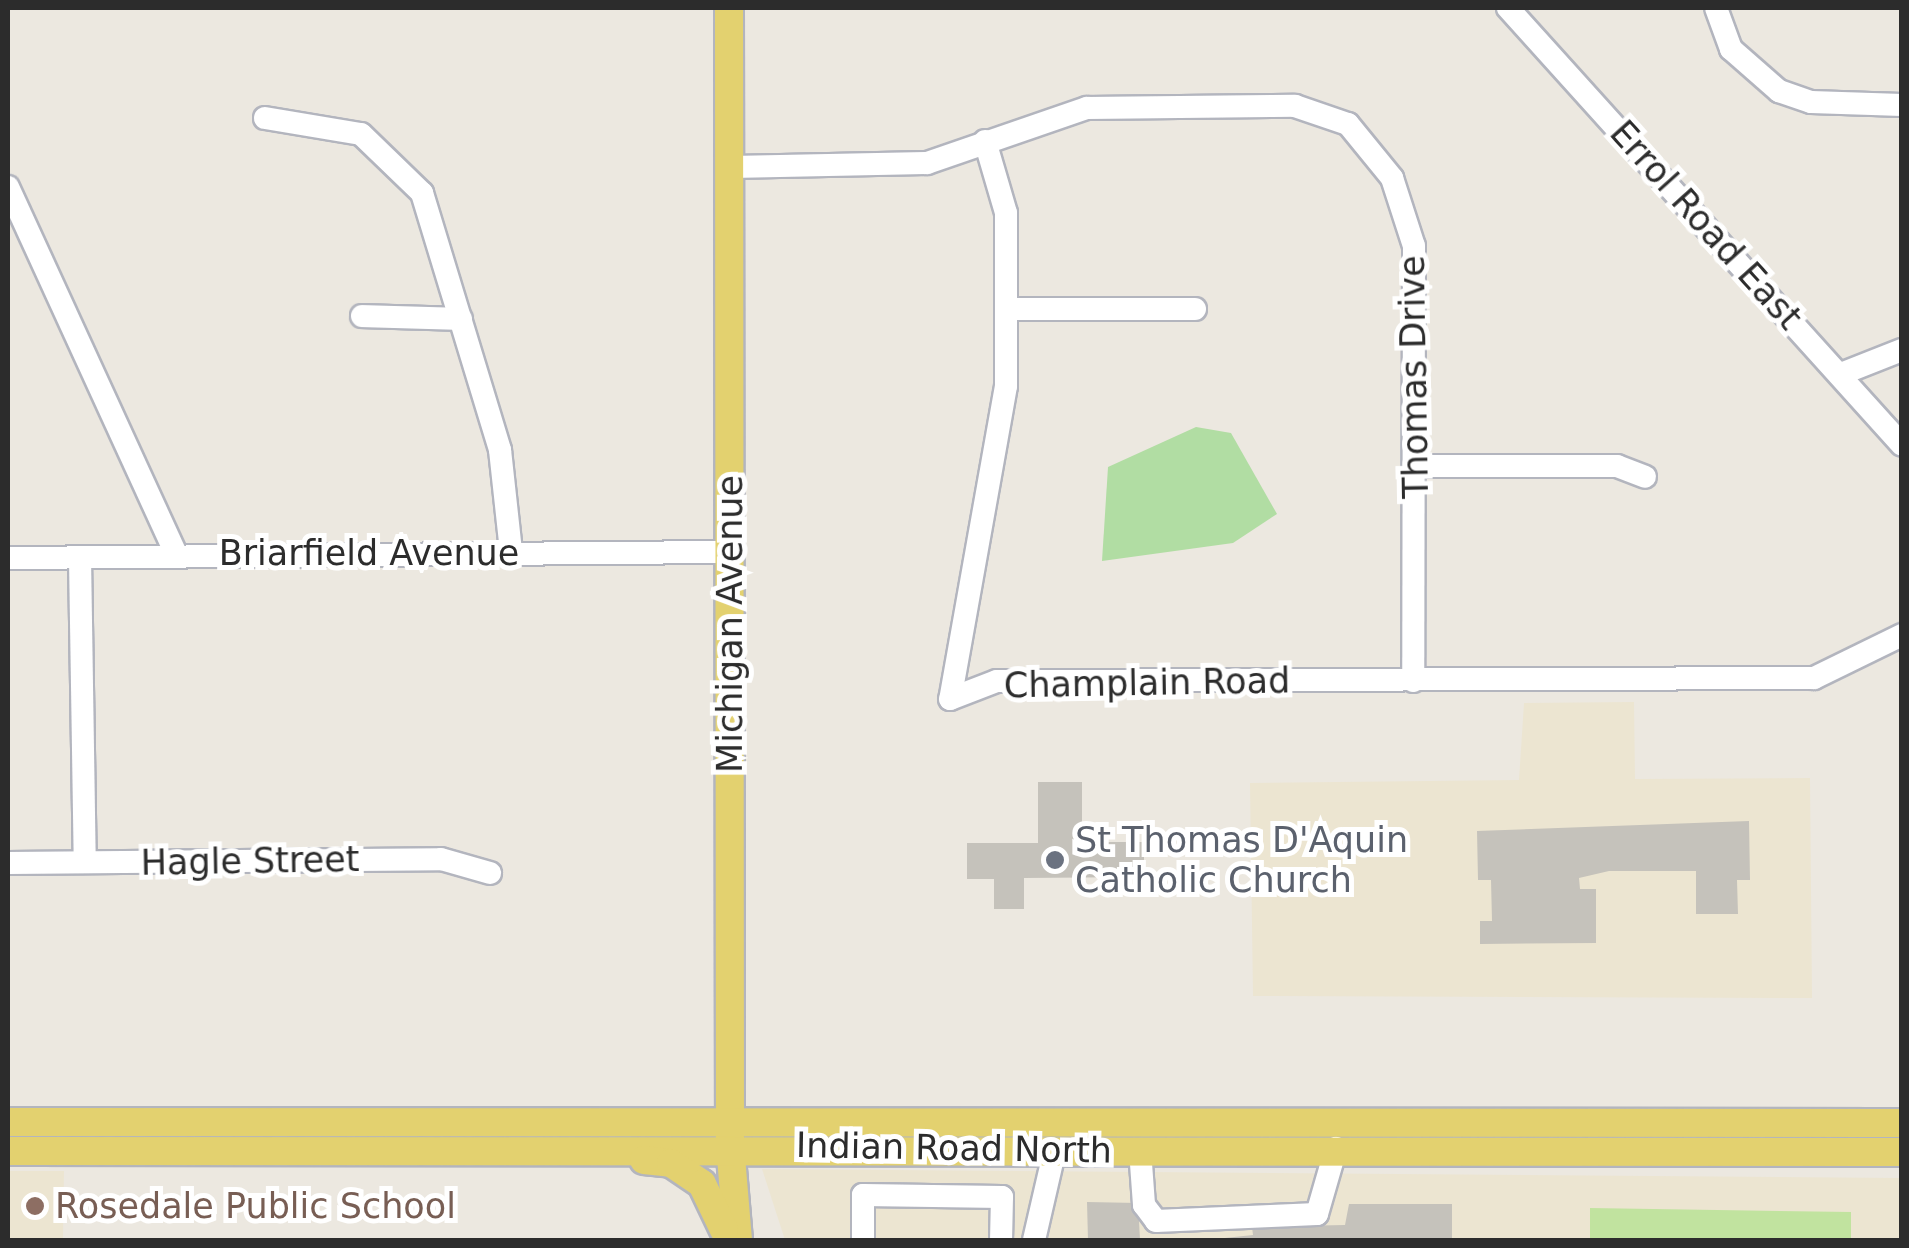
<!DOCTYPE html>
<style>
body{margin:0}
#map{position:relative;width:1909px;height:1248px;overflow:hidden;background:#ece8e0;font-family:"DejaVu Sans",sans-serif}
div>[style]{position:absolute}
.education>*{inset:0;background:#ece5d1}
.green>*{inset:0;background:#b1dda3}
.pitch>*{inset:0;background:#c1e39f}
.building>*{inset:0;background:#c5c2bb}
.roads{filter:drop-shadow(2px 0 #b3b5be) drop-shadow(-2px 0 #b3b5be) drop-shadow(0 2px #b3b5be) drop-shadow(0 -2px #b3b5be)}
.minor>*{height:22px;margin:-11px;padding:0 11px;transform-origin:11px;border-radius:11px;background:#fff}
.major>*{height:28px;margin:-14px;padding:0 14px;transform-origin:14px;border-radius:14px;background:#e3d16f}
.dots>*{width:28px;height:28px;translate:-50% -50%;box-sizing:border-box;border:5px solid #fff;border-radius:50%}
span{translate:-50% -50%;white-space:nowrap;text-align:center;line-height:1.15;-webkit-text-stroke:10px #fff;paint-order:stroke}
.street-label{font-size:35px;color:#2c2c2c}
.worship-label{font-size:35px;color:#5b616d}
.left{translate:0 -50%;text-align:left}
.education-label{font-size:35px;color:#785e54}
.frame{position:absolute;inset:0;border:10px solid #2c2c2c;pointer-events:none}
</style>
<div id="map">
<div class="education">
<div style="clip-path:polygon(1634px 702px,1635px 779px,1810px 778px,1812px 998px,1253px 996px,1250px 783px,1519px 780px,1524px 703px)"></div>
<div style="clip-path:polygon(762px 1169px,1901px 1178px,1901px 1240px,785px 1240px)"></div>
<div style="clip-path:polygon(8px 1171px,64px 1171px,63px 1240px,8px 1240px)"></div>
</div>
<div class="green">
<div style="clip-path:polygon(1196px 427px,1231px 433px,1277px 514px,1233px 543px,1102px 561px,1108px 467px)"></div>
</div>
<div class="pitch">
<div style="clip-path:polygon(1590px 1208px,1851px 1212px,1851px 1240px,1590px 1240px)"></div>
</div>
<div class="building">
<div style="clip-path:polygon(1038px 782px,1082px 782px,1082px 842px,1144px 842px,1144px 877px,1024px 878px,1024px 909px,994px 909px,994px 879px,967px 879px,967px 843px,1038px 843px)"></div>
<div style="clip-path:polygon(1749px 821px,1750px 880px,1737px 880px,1738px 914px,1696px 914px,1696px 871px,1609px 871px,1579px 878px,1580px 889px,1596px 889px,1596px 943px,1480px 944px,1480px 921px,1492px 921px,1491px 880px,1478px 880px,1477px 831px)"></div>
<div style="clip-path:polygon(1087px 1202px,1138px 1203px,1140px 1240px,1088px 1240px)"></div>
<div style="clip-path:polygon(1349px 1204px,1452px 1204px,1452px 1240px,1206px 1240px,1253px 1235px,1252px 1227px,1345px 1225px)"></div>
</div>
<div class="roads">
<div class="minor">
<div style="left:1508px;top:8px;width:588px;rotate:47.96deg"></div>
<div style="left:1716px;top:8px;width:44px;rotate:69.9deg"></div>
<div style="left:1731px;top:49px;width:64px;rotate:41.2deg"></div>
<div style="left:1779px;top:91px;width:34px;rotate:19deg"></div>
<div style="left:1811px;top:102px;width:91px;rotate:1.9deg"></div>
<div style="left:265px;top:118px;width:97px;rotate:9.5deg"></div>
<div style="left:361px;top:134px;width:85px;rotate:44deg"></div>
<div style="left:422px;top:193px;width:269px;rotate:73.1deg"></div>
<div style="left:500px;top:450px;width:103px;rotate:83.8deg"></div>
<div style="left:985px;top:141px;width:75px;rotate:73.7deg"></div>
<div style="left:1006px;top:213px;width:173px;rotate:90deg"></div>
<div style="left:1006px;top:386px;width:318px;rotate:100.1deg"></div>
<div style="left:950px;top:699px;width:50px;rotate:-21deg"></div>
<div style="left:997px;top:681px;width:817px;rotate:-0.21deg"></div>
<div style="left:1814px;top:678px;width:98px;rotate:-26deg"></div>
<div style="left:730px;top:167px;width:197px;rotate:-1.2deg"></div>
<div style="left:927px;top:163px;width:169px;rotate:-19deg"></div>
<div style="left:1087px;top:108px;width:208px;rotate:-0.6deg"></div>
<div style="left:1295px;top:106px;width:56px;rotate:18.8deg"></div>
<div style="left:1348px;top:124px;width:70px;rotate:50.8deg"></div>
<div style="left:1392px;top:178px;width:71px;rotate:72.1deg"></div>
<div style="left:1414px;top:246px;width:435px;rotate:90.1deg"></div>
<div style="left:8px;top:187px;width:404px;rotate:65.4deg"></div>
<div style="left:1006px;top:309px;width:189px"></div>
<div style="left:362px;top:316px;width:99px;rotate:1.7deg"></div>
<div style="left:1841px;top:374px;width:66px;rotate:-21.5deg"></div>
<div style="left:1416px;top:466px;width:201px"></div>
<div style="left:1617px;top:466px;width:30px;rotate:21deg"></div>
<div style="left:8px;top:558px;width:722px;rotate:-0.48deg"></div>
<div style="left:80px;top:558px;width:304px;rotate:89.1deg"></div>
<div style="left:8px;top:863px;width:433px;rotate:-0.5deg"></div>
<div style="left:441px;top:859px;width:51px;rotate:15.9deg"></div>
<div style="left:1140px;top:1150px;width:55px;rotate:85.8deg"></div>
<div style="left:1144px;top:1205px;width:20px;rotate:53deg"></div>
<div style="left:1156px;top:1221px;width:161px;rotate:-2.5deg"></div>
<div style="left:1317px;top:1214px;width:69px;rotate:-73.9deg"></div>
<div style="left:863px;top:1240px;width:45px;rotate:-90deg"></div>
<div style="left:863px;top:1195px;width:139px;rotate:0.8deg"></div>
<div style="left:1002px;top:1197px;width:43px;rotate:91.3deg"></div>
<div style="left:1034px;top:1240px;width:93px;rotate:-77deg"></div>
</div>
<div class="major">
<div style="left:729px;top:8px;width:1137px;rotate:89.95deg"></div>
<div style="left:730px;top:1145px;width:95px;rotate:85.2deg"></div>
<div style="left:8px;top:1122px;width:1894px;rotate:0.03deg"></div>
<div style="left:8px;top:1151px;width:1894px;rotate:0.03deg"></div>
<div style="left:644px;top:1160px;width:27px;rotate:6deg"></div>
<div style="left:671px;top:1163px;width:37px;rotate:34deg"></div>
<div style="left:702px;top:1184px;width:51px;rotate:64.4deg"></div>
</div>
</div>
<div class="dots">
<div style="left:1055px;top:860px;background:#6b7280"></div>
<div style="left:35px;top:1206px;background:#8d6e63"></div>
</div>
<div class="street-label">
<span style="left:1706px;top:225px;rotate:48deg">Errol Road East</span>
<span style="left:1414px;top:377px;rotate:-91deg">Thomas Drive</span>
<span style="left:369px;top:553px">Briarfield Avenue</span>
<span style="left:730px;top:624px;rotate:-90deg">Michigan Avenue</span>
<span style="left:1147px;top:683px;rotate:-1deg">Champlain Road</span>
<span style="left:250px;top:861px;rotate:-1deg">Hagle Street</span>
<span style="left:954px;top:1148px;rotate:1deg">Indian Road North</span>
</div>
<div class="worship-label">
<span class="left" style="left:1075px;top:860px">St Thomas D'Aquin<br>Catholic Church</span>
</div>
<div class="education-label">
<span class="left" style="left:55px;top:1206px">Rosedale Public School</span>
</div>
<div class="frame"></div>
</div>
